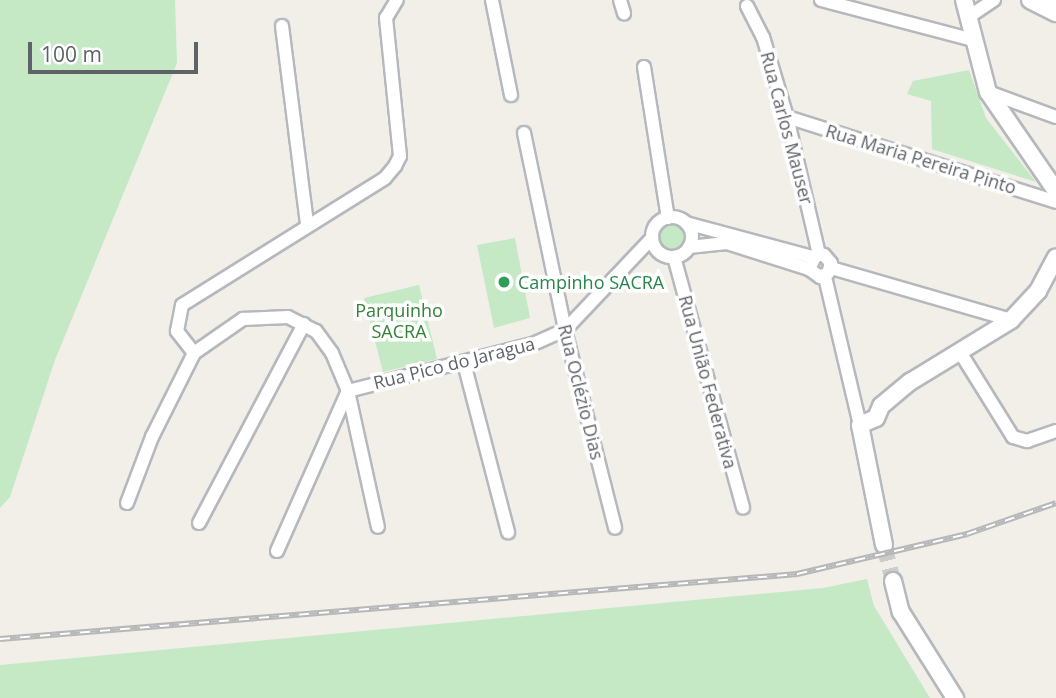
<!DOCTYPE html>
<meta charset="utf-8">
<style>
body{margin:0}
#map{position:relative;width:1056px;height:698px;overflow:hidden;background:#f1efe8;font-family:"Open Sans",sans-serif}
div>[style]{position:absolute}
.green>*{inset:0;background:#c5e8c5}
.round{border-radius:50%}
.tertiary-tunnel>*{height:16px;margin-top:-8px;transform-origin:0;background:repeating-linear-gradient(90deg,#ccccc8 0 16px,transparent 0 24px)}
.roads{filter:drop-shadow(2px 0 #b5b8bc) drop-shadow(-2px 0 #b5b8bc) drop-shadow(0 2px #b5b8bc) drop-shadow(0 -2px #b5b8bc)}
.minor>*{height:12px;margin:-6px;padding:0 6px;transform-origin:6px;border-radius:6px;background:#fff}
.minor>.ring{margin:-6px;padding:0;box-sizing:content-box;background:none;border:12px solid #fff;border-radius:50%}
.tertiary>*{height:16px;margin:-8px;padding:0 8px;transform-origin:8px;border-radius:8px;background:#fff}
.rail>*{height:6px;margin-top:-3px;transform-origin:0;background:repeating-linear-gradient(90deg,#fff 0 10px,#b6b7b8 0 20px);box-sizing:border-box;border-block:2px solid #b6b7b8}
.dots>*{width:19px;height:19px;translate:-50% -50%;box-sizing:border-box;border:4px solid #fff;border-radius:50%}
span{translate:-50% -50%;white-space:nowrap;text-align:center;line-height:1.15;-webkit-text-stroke:7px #fff;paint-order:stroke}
.street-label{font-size:18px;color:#5f6368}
.leisure-label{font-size:18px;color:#27864d}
.left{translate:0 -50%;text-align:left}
.park-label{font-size:18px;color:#348238}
.scale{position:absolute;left:28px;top:42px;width:170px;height:32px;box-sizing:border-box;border:4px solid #5f6368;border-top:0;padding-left:9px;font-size:21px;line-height:24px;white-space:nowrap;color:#5f6368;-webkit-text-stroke:5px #fff;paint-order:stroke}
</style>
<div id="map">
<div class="green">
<div style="clip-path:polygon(0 0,175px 0,177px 63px,55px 360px,10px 497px,0 508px)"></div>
<div style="clip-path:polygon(969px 70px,986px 118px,1036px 182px,932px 149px,931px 101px,907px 94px,913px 81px)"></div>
<div class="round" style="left:658px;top:223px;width:30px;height:30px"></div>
<div style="clip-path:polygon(515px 238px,530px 318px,494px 328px,477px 245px)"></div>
<div style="clip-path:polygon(419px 285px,437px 359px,383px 372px,364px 298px)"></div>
<div style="clip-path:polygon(867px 579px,874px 606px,930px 698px,0 698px,0 665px,823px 588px)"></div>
</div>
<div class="tertiary-tunnel">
<div style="left:884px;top:545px;width:37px;rotate:76deg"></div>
</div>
<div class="roads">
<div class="minor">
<div style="left:492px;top:0;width:97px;rotate:78.7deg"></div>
<div style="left:620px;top:0;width:14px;rotate:73deg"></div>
<div style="left:821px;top:0;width:157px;rotate:14.7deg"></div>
<div style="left:747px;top:6px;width:35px;rotate:63deg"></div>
<div style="left:763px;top:37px;width:84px;rotate:73.3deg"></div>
<div style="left:787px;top:117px;width:141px;rotate:76.9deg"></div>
<div style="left:970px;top:16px;width:29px;rotate:-34deg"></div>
<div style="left:282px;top:26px;width:200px;rotate:82.8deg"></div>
<div style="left:644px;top:67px;width:153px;rotate:81deg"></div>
<div style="left:988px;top:92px;width:72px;rotate:20.2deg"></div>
<div style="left:787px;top:117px;width:282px;rotate:17.5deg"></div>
<div style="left:524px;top:133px;width:201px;rotate:78.2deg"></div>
<div style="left:565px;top:330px;width:204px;rotate:75.8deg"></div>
<div class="ring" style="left:652px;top:217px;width:28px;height:28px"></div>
<div style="left:686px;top:223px;width:131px;rotate:15.1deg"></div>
<div style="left:689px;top:247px;width:38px;rotate:-6deg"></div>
<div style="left:727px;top:243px;width:86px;rotate:17.6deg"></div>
<div style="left:809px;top:269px;width:14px;rotate:36deg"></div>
<div style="left:820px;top:277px;width:9px;rotate:-27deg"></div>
<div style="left:828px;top:273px;width:10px;rotate:-73deg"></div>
<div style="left:831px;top:263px;width:11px;rotate:-131deg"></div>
<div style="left:824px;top:255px;width:8px;rotate:180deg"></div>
<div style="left:816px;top:255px;width:16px;rotate:117deg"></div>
<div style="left:674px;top:257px;width:260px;rotate:74.6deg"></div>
<div style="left:831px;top:268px;width:187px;rotate:16.1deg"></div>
<div style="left:825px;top:277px;width:152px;rotate:76.7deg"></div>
<div style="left:960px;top:352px;width:100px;rotate:58.1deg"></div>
<div style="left:1013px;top:437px;width:15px;rotate:16deg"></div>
<div style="left:1027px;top:441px;width:31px;rotate:-19deg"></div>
<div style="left:194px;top:353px;width:28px;rotate:-128deg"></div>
<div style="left:177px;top:331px;width:26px;rotate:-79deg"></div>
<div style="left:182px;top:305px;width:239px;rotate:-32deg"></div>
<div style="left:385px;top:178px;width:16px;rotate:-50deg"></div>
<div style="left:395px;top:166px;width:11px;rotate:-63deg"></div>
<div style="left:400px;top:156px;width:139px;rotate:-95.8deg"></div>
<div style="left:386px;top:18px;width:21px;rotate:-59deg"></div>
<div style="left:464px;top:363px;width:175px;rotate:75.4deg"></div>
<div style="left:127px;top:503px;width:71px;rotate:-69.3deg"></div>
<div style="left:152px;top:437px;width:94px;rotate:-63.4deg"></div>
<div style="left:194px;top:353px;width:60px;rotate:-34.8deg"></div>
<div style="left:243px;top:319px;width:45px;rotate:-2.5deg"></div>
<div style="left:288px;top:317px;width:31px;rotate:27deg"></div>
<div style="left:316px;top:331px;width:27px;rotate:54deg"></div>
<div style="left:332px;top:353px;width:41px;rotate:67.2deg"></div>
<div style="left:348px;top:391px;width:139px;rotate:77.6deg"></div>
<div style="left:199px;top:523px;width:225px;rotate:-62.2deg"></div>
<div style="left:277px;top:551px;width:175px;rotate:-66.1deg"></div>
<div style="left:348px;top:391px;width:191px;rotate:-14.3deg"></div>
<div style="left:533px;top:344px;width:35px;rotate:-24deg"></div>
<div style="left:565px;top:330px;width:127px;rotate:-46.6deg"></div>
</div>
<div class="tertiary">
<div style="left:964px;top:0;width:95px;rotate:75.4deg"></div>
<div style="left:988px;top:92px;width:120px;rotate:55.5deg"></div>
<div style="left:1030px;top:0;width:29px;rotate:27deg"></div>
<div style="left:1055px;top:0;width:1px"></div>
<div style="left:884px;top:545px;width:122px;rotate:-101.3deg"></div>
<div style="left:860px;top:425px;width:17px;rotate:-24deg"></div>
<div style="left:876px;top:418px;width:13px;rotate:-67deg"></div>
<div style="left:881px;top:406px;width:38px;rotate:-40deg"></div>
<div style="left:910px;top:382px;width:119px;rotate:-31.5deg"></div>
<div style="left:1011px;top:320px;width:40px;rotate:-47deg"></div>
<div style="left:1038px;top:291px;width:38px;rotate:-62deg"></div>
<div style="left:893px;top:581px;width:32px;rotate:76deg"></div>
<div style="left:901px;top:612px;width:102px;rotate:57.9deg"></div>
</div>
</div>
<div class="rail">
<div style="left:0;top:639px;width:800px;rotate:-4.66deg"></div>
<div style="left:797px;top:574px;width:175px;rotate:-13.2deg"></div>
<div style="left:967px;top:534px;width:94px;rotate:-19.2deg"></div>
</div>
<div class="dots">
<div style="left:504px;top:282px;background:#2e9e5b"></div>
</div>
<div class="street-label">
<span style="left:787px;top:128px;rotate:75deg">Rua Carlos Mauser</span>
<span style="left:921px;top:159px;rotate:17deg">Rua Maria Pereira Pinto</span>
<span style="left:454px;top:363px;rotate:-14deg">Rua Pico do Jaragua</span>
<span style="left:708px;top:382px;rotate:75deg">Rua União Federativa</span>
<span style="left:581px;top:392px;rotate:76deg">Rua Oclézio Dias</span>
</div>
<div class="leisure-label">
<span class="left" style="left:518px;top:282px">Campinho SACRA</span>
</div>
<div class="park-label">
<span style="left:399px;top:321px">Parquinho<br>SACRA</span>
</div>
<div class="scale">100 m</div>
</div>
